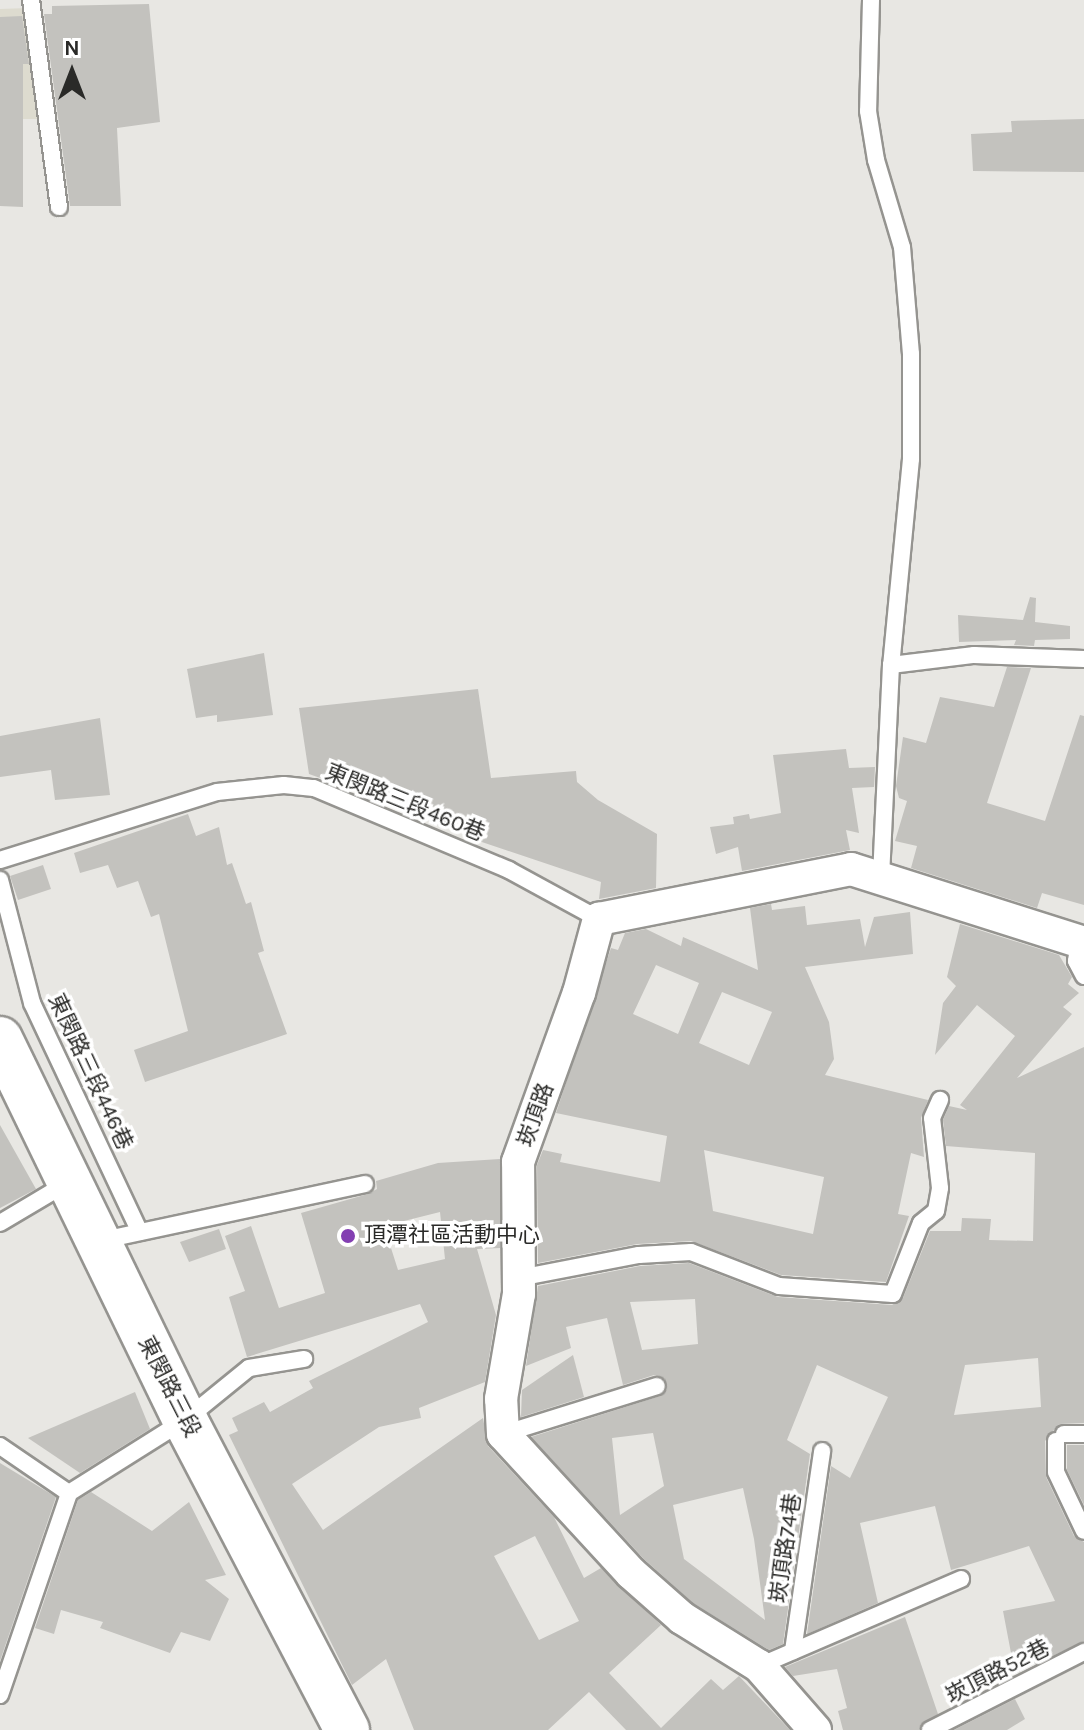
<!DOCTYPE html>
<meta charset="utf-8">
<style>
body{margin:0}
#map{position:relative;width:1084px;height:1730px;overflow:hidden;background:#e8e7e3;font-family:Karla,"Noto Sans TC",sans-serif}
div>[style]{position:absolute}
.built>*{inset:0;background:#dddbcf}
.building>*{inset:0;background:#c3c2be}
.roads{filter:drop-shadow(2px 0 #959490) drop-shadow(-2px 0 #959490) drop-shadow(0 2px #959490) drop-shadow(0 -2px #959490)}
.service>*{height:16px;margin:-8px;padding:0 8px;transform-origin:8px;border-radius:8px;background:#fff}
.minor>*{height:32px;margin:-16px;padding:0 16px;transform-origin:16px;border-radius:16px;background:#fff}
.secondary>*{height:44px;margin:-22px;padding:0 22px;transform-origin:22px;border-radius:22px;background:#fff}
.dots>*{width:22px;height:22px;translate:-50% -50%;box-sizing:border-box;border:4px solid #fff;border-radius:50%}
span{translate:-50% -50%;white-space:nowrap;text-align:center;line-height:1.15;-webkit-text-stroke:7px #fff;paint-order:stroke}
.street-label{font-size:22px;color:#2a2a28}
.poi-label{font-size:22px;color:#2a2a28}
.left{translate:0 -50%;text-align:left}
.north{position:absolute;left:32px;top:32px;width:80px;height:80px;-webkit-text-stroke:6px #fff;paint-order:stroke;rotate:0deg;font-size:22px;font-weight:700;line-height:32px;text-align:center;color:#2a2a28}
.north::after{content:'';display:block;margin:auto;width:28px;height:36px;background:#2a2a28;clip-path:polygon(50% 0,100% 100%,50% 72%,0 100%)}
</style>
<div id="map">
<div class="built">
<div style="clip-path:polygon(28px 8px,43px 119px,0 119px,0 9px)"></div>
</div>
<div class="building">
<div style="clip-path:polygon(149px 4px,160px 122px,117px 128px,121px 206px,70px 206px,44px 14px,52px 14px,52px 6px)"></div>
<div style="clip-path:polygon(22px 16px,29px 64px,23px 64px,23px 207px,0 206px,0 17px)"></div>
<div style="clip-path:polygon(1084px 119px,1084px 172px,973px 171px,971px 134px,1012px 132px,1011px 121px)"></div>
<div style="clip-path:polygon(1030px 597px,1036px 598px,1035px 622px,1070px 626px,1070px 639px,1035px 640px,1034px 646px,1014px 645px,1016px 640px,959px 642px,958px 615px,1023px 620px)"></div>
<div style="clip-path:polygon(264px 653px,273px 715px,217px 722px,217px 715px,196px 718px,187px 669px)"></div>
<div style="clip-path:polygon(1007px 667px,1031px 668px,987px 803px,1045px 821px,1080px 715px,1084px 716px,1084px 905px,1042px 893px,1037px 908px,911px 868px,917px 846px,895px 841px,907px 801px,899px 798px,896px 786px,903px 737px,926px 743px,940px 697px,994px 707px)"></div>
<div style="clip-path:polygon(478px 689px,491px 778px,576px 771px,577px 782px,598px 800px,657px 834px,656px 888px,599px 899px,601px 882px,470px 838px,474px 823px,433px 825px,433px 818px,309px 774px,299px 708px)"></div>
<div style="clip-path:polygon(100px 718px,110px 795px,55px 800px,51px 770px,0 777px,0 736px)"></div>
<div style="clip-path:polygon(846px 749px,849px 768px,875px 767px,874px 787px,852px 788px,859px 833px,846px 830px,850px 850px,742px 871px,738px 847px,716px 854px,710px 827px,734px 824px,733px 817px,749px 814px,750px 819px,781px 813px,773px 755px)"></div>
<div style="clip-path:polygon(188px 814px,196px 836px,219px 827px,227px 865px,232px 863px,246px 904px,251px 902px,264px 951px,258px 953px,287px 1034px,145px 1082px,134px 1050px,188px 1031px,159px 914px,151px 917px,138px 881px,117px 888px,108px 865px,80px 873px,74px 853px)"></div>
<div style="clip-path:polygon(43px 865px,51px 889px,18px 900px,10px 876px)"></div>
<div style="clip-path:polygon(evenodd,771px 904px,772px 910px,805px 906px,807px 925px,860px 919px,865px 947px,874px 917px,910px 912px,913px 954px,805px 967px,829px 1022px,834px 1059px,825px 1075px,928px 1100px,921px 1118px,924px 1157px,911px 1153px,898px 1214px,909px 1216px,886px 1282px,781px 1275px,691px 1241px,637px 1244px,538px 1263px,537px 1165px,543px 1150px,562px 1154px,560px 1162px,660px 1182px,667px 1136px,556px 1113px,611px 948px,618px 950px,625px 933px,646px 929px,681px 946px,683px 937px,758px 970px,750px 908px,771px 904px,656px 965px,699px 983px,678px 1034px,633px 1014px,656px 965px,771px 904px,722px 992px,772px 1012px,749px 1065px,699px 1043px,722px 992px,771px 904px,704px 1150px,824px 1177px,813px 1234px,713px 1211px,704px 1150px)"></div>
<div style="clip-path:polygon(evenodd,960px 924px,1059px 955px,1072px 977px,1068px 984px,1079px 993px,1063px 1007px,1072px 1014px,1017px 1078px,1084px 1047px,1084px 1423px,1059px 1424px,1045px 1441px,1046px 1477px,1074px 1536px,1084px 1542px,1084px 1641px,1015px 1674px,1003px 1611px,1055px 1601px,1029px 1546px,951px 1570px,935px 1506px,860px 1523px,878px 1603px,807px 1634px,831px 1466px,850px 1478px,888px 1397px,817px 1365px,787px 1440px,810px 1454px,783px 1644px,769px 1650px,693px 1603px,644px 1559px,531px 1437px,660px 1396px,667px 1389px,665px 1379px,654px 1375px,623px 1385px,607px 1318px,566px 1327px,571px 1348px,526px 1366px,538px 1286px,640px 1266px,689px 1263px,778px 1297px,892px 1305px,903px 1298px,930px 1231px,961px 1231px,962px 1218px,991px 1219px,989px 1240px,1033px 1241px,1035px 1153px,946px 1146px,943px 1120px,949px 1106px,967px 1110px,960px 1105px,1015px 1036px,977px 1005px,935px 1055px,943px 1003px,956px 986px,947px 977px,960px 924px,695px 1299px,698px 1344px,642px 1350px,630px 1302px,695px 1299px,960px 924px,1038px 1358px,1041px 1407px,954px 1415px,965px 1365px,1038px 1358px,960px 924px,653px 1433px,664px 1486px,620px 1515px,612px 1438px,653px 1433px,960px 924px,743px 1488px,754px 1539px,765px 1620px,684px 1559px,673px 1505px,743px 1488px)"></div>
<div style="clip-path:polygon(0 1125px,36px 1189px,0 1208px)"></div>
<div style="clip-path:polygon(evenodd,500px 1159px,500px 1248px,477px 1249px,496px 1315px,485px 1382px,419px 1408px,421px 1418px,379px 1427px,292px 1484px,323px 1530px,483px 1418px,488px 1446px,554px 1517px,584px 1578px,601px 1568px,661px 1625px,609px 1673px,661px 1728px,711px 1679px,723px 1690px,739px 1676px,790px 1730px,626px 1730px,589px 1692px,548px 1730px,414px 1730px,386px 1659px,352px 1685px,229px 1435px,238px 1431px,232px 1418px,264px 1402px,270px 1412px,313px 1388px,309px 1381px,428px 1322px,420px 1304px,247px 1357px,229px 1297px,245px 1291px,225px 1236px,251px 1226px,279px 1308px,325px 1293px,301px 1213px,368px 1194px,377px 1189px,376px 1181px,438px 1163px,500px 1159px,440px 1212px,445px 1259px,398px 1270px,384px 1226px,440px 1212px,500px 1159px,535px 1536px,579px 1621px,539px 1640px,494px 1556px,535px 1536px)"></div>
<div style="clip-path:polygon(219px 1229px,226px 1249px,189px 1262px,180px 1242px)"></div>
<div style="clip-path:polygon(573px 1355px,584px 1397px,521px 1417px,522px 1390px)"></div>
<div style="clip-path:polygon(135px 1392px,150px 1429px,80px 1473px,28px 1438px)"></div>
<div style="clip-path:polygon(1067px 1445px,1084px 1445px,1084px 1505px,1067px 1470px)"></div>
<div style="clip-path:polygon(0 1463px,56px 1497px,0 1661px)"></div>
<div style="clip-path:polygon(91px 1492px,152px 1531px,189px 1502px,226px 1575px,205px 1580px,229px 1599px,210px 1641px,181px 1632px,170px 1653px,100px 1628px,103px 1622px,61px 1610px,54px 1634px,35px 1628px,78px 1500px)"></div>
<div style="clip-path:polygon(905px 1617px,938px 1714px,919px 1730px,843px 1730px,838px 1711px,847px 1708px,837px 1669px,793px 1676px,785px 1667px)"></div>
<div style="clip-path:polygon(1015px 1699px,1025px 1719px,1007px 1730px,954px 1730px)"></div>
</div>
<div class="roads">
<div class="service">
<div style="left:31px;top:0;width:209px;rotate:82.3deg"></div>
<div style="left:871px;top:0;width:111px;rotate:91.5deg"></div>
<div style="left:868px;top:111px;width:50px;rotate:80.7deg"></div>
<div style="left:876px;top:160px;width:91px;rotate:73.4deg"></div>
<div style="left:902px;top:247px;width:107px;rotate:85.2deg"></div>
<div style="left:911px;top:354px;width:105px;rotate:90deg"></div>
<div style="left:911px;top:459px;width:207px;rotate:95.5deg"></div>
<div style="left:891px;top:665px;width:210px;rotate:92.7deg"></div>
<div style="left:891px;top:665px;width:84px;rotate:-6.9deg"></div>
<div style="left:974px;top:655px;width:110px;rotate:2.1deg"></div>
<div style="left:0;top:860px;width:227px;rotate:-17.4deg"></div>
<div style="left:217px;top:792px;width:67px;rotate:-6deg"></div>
<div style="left:284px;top:785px;width:30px;rotate:6deg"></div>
<div style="left:314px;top:788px;width:212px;rotate:22.8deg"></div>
<div style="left:509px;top:870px;width:102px;rotate:28.6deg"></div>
<div style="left:0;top:880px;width:127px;rotate:75.4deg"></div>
<div style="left:32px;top:1003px;width:253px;rotate:64.8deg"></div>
<div style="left:1079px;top:942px;width:19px;rotate:99deg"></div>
<div style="left:1076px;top:961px;width:17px;rotate:62deg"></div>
<div style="left:0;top:1223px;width:78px;rotate:-30.8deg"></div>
<div style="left:99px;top:1241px;width:272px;rotate:-12.1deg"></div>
<div style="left:519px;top:1278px;width:122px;rotate:-10.9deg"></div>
<div style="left:639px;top:1255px;width:52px;rotate:-3.3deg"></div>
<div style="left:691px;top:1252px;width:94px;rotate:21.1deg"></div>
<div style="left:779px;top:1286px;width:114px;rotate:4deg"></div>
<div style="left:893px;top:1294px;width:76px;rotate:-68.5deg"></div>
<div style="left:921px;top:1223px;width:19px;rotate:-39deg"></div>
<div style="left:936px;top:1211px;width:23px;rotate:-80deg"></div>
<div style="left:940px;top:1188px;width:70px;rotate:-96.5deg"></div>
<div style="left:932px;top:1118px;width:20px;rotate:-66deg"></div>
<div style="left:503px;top:1434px;width:161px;rotate:-17.3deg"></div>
<div style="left:1064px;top:1434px;width:20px"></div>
<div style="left:1056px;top:1441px;width:31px;rotate:90deg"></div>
<div style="left:1056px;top:1472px;width:65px;rotate:64.6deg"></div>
<div style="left:0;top:1446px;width:83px;rotate:34.3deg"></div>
<div style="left:793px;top:1651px;width:202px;rotate:-81.7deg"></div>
<div style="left:759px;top:1666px;width:220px;rotate:-23.3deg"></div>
<div style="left:0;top:1695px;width:213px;rotate:-71.1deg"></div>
<div style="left:69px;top:1493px;width:137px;rotate:-32.2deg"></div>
<div style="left:185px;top:1420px;width:82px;rotate:-39.1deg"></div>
<div style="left:249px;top:1368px;width:56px;rotate:-9.3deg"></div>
<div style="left:930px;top:1730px;width:173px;rotate:-26.9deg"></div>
</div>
<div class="minor">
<div style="left:815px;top:1730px;width:85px;rotate:-131.2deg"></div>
<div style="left:759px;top:1666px;width:91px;rotate:-148.1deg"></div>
<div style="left:682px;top:1618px;width:68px;rotate:-138.6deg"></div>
<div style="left:631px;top:1573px;width:189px;rotate:-132.6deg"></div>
<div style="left:503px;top:1434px;width:35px;rotate:-93deg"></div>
<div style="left:501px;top:1399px;width:107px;rotate:-80.3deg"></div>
<div style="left:519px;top:1294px;width:132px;rotate:-90.4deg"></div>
<div style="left:518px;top:1162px;width:180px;rotate:-70.2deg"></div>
<div style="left:579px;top:993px;width:77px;rotate:-74.9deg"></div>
<div style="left:599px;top:919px;width:257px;rotate:-11.2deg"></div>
<div style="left:851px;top:869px;width:244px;rotate:17.6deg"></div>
</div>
<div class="secondary">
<div style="left:0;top:1039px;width:424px;rotate:64.1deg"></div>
<div style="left:185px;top:1420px;width:350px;rotate:62.4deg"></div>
</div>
</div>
<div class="dots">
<div style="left:348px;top:1236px;background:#833fb2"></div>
</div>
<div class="street-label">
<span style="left:405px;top:803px;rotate:22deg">東閔路三段460巷</span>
<span style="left:90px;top:1072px;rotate:65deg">東閔路三段446巷</span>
<span style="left:536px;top:1115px;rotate:-70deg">崁頂路</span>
<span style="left:169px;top:1387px;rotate:63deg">東閔路三段</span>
<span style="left:786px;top:1548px;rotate:-82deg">崁頂路74巷</span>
<span style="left:998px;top:1672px;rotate:-27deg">崁頂路52巷</span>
</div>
<div class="poi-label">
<span class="left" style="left:364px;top:1236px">頂潭社區活動中心</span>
</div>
<div class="north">N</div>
</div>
